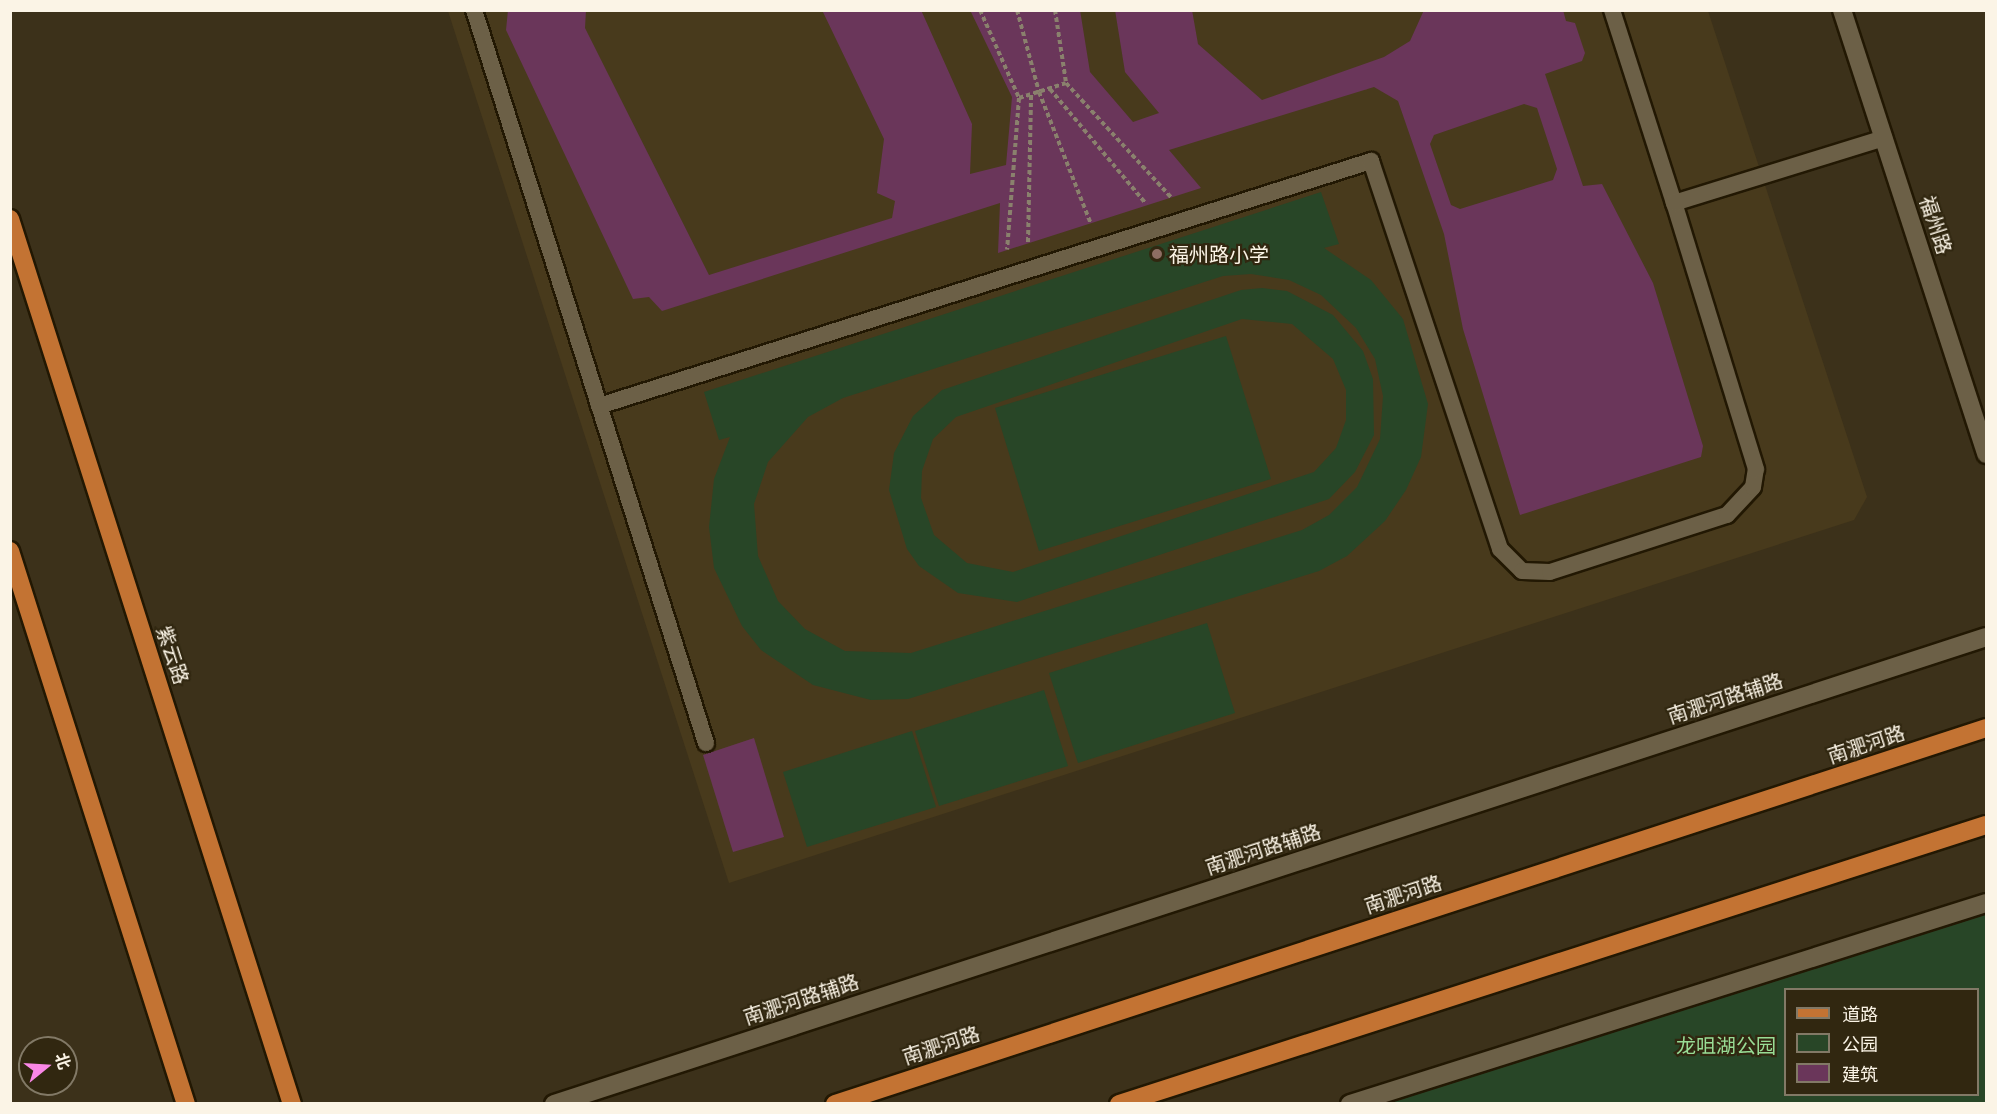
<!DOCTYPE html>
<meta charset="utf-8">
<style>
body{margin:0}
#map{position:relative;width:1997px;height:1114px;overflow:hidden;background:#3c311a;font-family:"Exo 2","Noto Sans SC",sans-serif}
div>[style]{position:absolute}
.built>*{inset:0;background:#483a1c}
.green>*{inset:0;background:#284627}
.building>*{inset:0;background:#6a365a}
.path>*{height:4px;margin-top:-2px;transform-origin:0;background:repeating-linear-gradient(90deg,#8a816d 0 4.5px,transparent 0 7.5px)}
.roads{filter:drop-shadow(2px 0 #221803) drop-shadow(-2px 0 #221803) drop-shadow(0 2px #221803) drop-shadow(0 -2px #221803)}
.service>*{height:16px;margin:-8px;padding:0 8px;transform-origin:8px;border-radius:8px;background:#6c6047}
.tertiary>*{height:18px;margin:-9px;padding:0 9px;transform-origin:9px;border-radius:9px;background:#6c6047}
.primary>*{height:18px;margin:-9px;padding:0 9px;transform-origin:9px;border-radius:9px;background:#c37333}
.dots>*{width:16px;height:16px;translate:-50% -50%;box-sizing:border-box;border:3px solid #312710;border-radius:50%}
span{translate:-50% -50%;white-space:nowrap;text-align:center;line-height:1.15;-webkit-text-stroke:4.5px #312710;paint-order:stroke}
.street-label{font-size:20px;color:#fbf4e6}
.poi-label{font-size:20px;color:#fbf4e6}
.left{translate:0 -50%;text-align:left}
.park-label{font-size:20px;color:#98dc95}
.frame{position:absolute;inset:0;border:12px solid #fbf4e6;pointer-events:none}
.legend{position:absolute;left:1784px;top:988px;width:195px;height:108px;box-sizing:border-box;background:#312710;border:2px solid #827966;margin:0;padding:8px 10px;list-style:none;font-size:18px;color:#fbf4e6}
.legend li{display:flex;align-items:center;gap:12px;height:30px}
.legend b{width:30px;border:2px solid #827966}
.north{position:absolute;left:18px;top:1036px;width:60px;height:60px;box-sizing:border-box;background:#312710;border:2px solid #827966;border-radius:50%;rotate:72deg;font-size:16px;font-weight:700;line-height:24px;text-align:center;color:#fbf4e6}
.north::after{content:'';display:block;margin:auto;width:21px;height:27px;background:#fa87e6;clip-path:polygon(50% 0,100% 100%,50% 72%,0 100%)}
</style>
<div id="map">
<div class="built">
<div style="clip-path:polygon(448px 11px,1708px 11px,1867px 497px,1854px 520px,729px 883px)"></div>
</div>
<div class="green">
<div style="clip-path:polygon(evenodd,1321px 192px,1339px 244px,1324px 248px,1371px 280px,1403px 319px,1428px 404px,1421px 457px,1406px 490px,1385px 521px,1347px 556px,1319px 571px,908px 699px,871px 700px,813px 685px,761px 650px,742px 626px,714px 568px,709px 527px,714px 479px,730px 437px,719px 440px,704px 392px,1321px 192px,1251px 274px,1289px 280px,1321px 295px,1356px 328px,1375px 359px,1383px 396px,1380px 439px,1357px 487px,1329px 515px,1302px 530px,911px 653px,845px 651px,805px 629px,778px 601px,758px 556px,754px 504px,768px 462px,808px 417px,843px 398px,1223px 276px,1251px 274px)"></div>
<div style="clip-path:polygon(evenodd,1262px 288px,1287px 291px,1333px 315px,1363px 351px,1373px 379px,1374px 435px,1355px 472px,1329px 499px,1017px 602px,958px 593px,919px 566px,907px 549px,889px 490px,894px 453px,913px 416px,942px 390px,1241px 290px,1262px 288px,1242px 319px,1292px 324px,1333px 359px,1346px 390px,1346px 420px,1336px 448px,1314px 472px,1013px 572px,967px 563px,934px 535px,921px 498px,922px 471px,933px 439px,956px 417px,1242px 319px)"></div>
<div style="clip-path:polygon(1226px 336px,1271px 479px,1039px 551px,995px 408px)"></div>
<div style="clip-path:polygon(1207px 623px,1235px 713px,1078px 763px,1049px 673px)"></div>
<div style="clip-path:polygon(1044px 690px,1068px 766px,939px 806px,915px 731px)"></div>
<div style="clip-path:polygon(912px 731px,936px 807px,807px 847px,783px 772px)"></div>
<div style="clip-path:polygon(evenodd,1986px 903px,1986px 1103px,1350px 1103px,1986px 903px,1786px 990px,1978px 990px,1978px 1094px,1786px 1094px,1786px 990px)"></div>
</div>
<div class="building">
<div style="clip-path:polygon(evenodd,508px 10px,586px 10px,585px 28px,709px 275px,892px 218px,895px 201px,877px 193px,884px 139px,822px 10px,921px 10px,972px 124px,970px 174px,1006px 165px,1012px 97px,970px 10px,1080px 10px,1090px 72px,1133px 122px,1159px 113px,1125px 72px,1115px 10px,1192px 10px,1198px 44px,1262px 100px,1384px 57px,1410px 41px,1424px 10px,1563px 10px,1566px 21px,1575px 23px,1585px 53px,1582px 61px,1545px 74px,1583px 186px,1602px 184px,1653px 283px,1703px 446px,1701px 457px,1520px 515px,1463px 329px,1444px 234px,1398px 101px,1374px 87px,1169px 150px,1201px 188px,998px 253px,1000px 203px,662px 311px,649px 297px,633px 299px,506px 30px,508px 10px,1524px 104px,1537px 108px,1557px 169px,1553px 180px,1460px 209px,1451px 205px,1430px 144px,1434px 135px,1524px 104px)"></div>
<div style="clip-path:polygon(754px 738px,784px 837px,733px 852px,703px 755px)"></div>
</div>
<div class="path">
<div style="left:980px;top:10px;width:96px;rotate:66.1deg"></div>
<div style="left:1019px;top:98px;width:152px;rotate:94.5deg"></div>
<div style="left:1017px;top:10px;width:85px;rotate:75deg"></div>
<div style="left:1039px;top:92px;width:142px;rotate:68.5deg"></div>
<div style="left:1055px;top:10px;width:74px;rotate:81.4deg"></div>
<div style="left:1066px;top:83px;width:155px;rotate:47.4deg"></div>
<div style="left:1050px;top:89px;width:150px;rotate:50.1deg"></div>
<div style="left:1019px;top:98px;width:49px;rotate:-17.7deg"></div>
<div style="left:1028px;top:242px;width:148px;rotate:-88.8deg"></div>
</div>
<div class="roads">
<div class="service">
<div style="left:474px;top:10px;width:769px;rotate:72.44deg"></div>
<div style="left:1612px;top:10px;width:203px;rotate:72.2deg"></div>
<div style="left:599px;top:406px;width:810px;rotate:-17.61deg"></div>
<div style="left:1371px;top:161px;width:409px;rotate:71.6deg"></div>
<div style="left:1500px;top:549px;width:31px;rotate:45deg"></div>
<div style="left:1522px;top:571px;width:28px;rotate:2deg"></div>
<div style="left:1550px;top:572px;width:186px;rotate:-17.9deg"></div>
<div style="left:1727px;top:515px;width:38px;rotate:-47deg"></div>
<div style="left:1753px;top:487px;width:18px;rotate:-81deg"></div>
<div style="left:1756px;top:469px;width:278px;rotate:-107.1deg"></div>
<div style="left:1674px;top:203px;width:220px;rotate:-17.2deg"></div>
</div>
<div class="tertiary">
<div style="left:1842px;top:10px;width:467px;rotate:72deg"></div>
<div style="left:554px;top:1104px;width:1506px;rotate:-18.06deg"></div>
<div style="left:1350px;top:1104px;width:667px;rotate:-17.54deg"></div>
</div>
<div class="primary">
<div style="left:10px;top:219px;width:929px;rotate:72.33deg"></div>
<div style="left:10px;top:551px;width:580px;rotate:72.35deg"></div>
<div style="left:835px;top:1104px;width:1211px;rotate:-18.09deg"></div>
<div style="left:1119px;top:1104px;width:911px;rotate:-17.84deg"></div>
</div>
</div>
<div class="dots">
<div style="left:1157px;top:254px;background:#8d6e63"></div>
</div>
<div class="street-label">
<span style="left:1936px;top:225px;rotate:72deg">福州路</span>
<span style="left:173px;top:655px;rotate:72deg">紫云路</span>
<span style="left:1725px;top:698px;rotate:-18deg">南淝河路辅路</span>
<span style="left:1866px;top:744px;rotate:-18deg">南淝河路</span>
<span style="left:1263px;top:849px;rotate:-18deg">南淝河路辅路</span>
<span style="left:1403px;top:894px;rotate:-18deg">南淝河路</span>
<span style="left:801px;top:999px;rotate:-18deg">南淝河路辅路</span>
<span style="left:941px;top:1045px;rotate:-18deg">南淝河路</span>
</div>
<div class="poi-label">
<span class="left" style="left:1169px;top:254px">福州路小学</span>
</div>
<div class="park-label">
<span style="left:1726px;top:1045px">龙咀湖公园</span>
</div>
<div class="frame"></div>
<ul class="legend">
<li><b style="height:8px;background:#c37333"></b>道路</li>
<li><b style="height:16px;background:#284627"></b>公园</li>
<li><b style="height:16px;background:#6a365a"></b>建筑</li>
</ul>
<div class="north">北</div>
</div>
